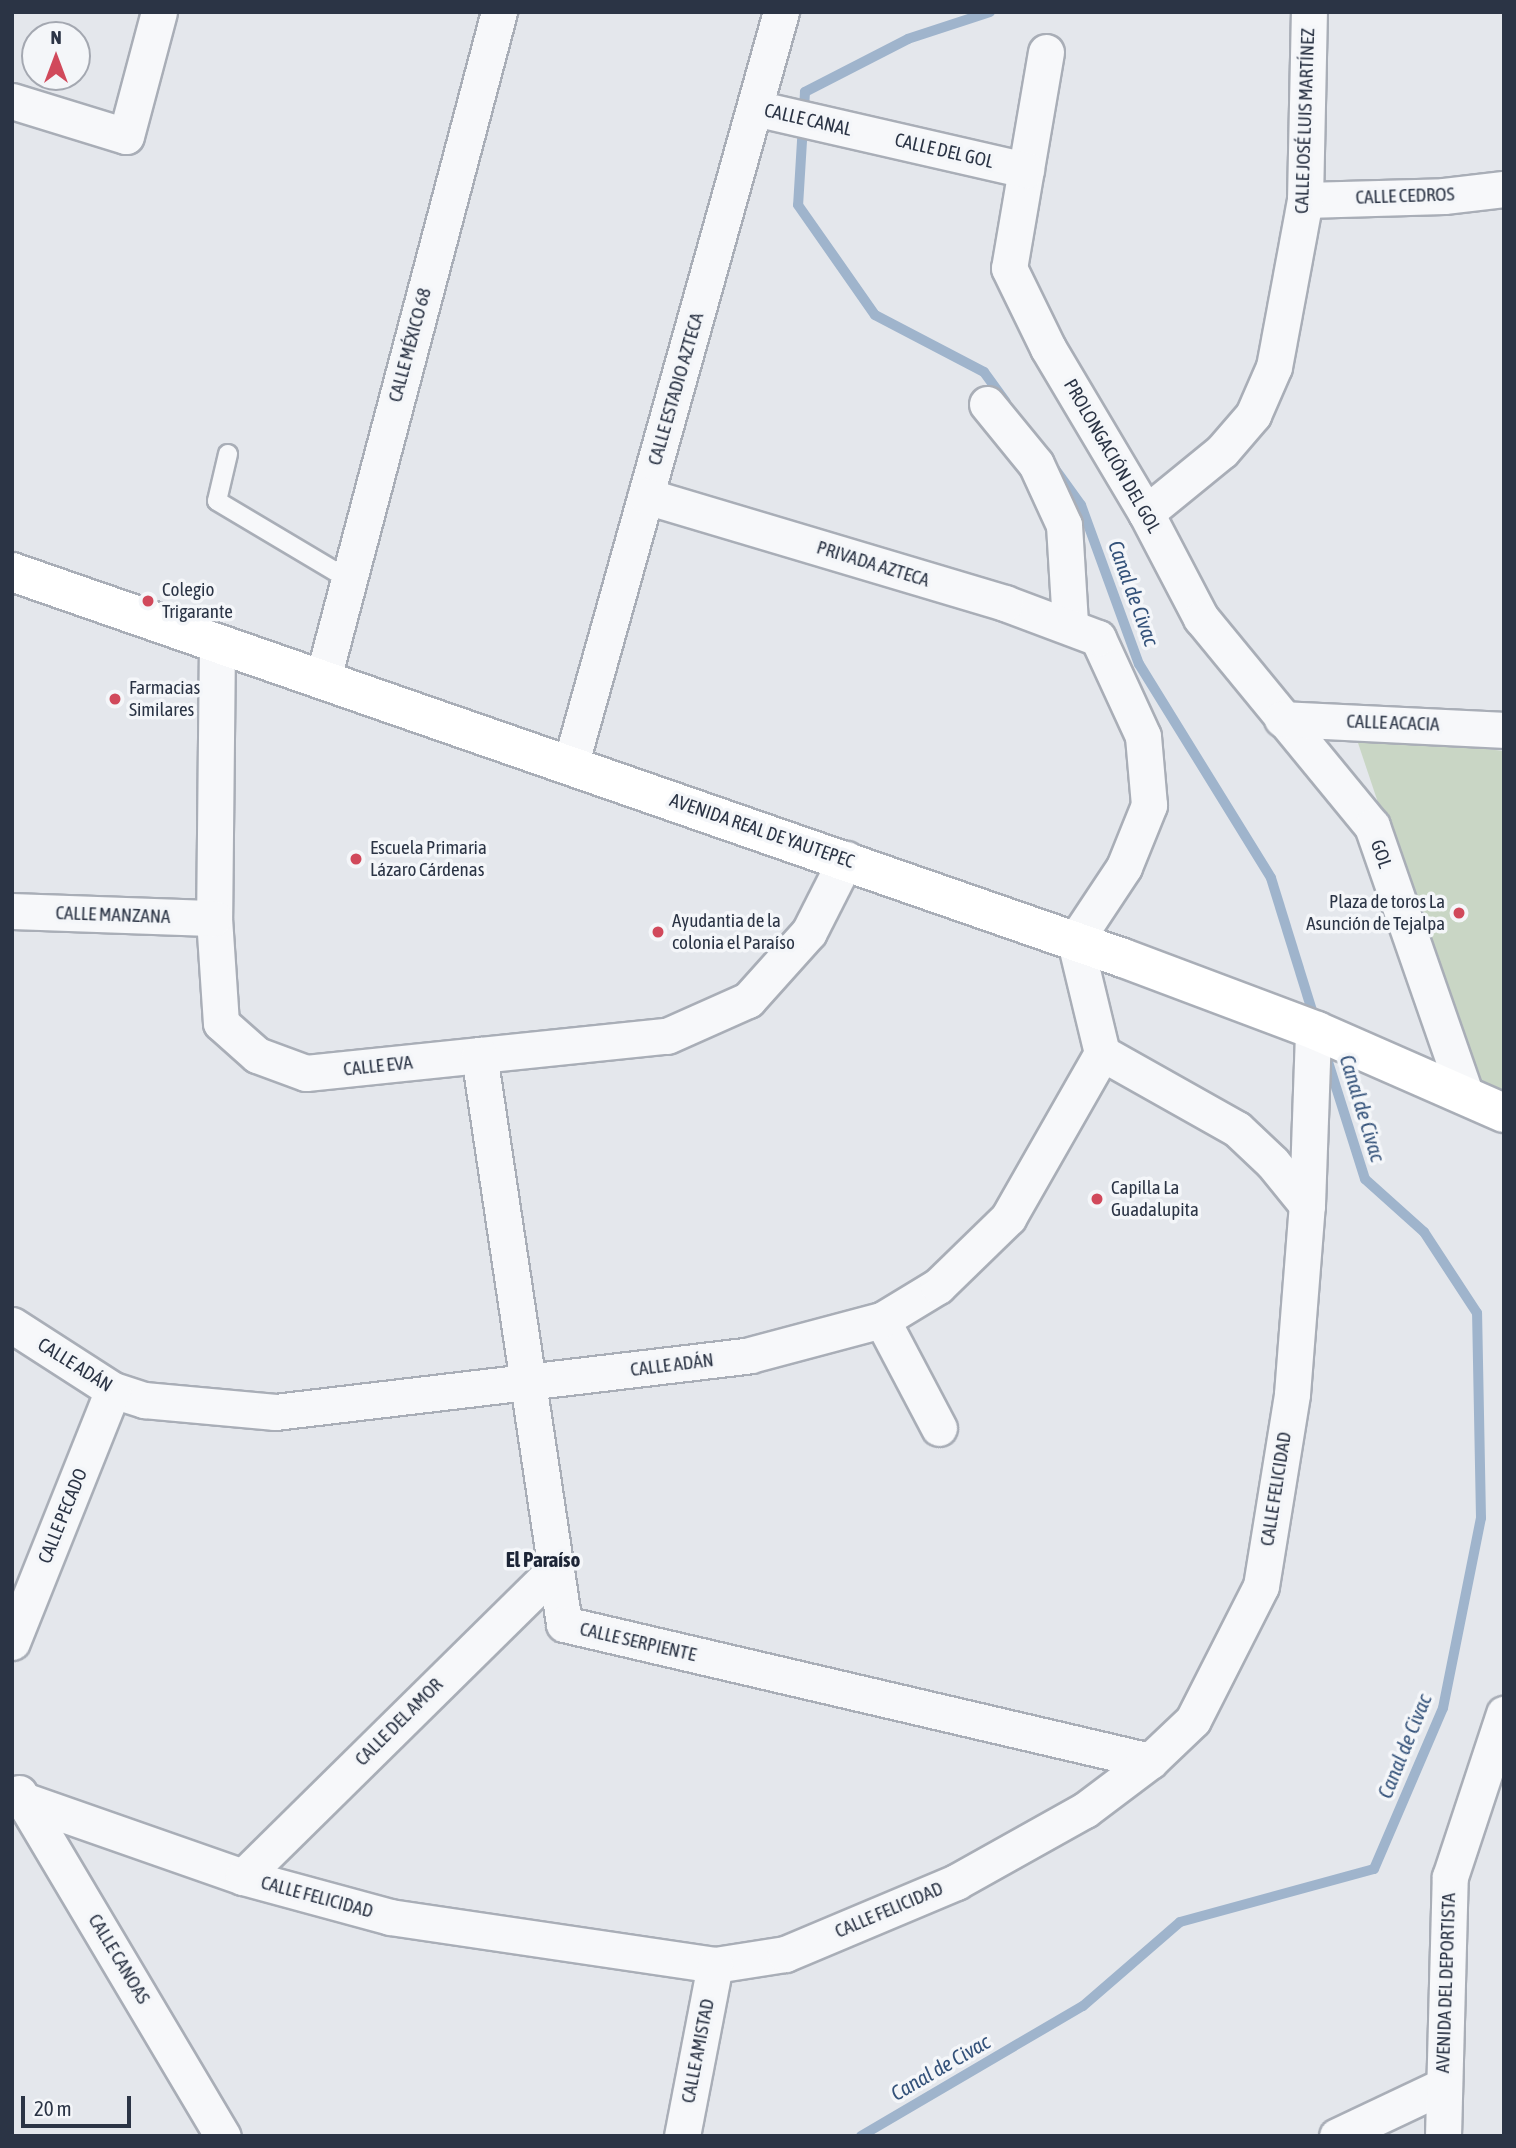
<!DOCTYPE html>
<meta charset="utf-8">
<style>
body{margin:0}
#map{position:relative;width:1516px;height:2148px;overflow:hidden;background:#e4e7ec;font-family:"Asap Condensed",sans-serif}
div>[style]{position:absolute}
.green>*{inset:0;background:#c9d6c5}
.stream>*{height:10px;margin:-5px;padding:0 5px;transform-origin:5px;border-radius:5px;background:#9fb4cc}
.roads{filter:drop-shadow(2px 0 #a9aeb7) drop-shadow(-2px 0 #a9aeb7) drop-shadow(0 2px #a9aeb7) drop-shadow(0 -2px #a9aeb7)}
.lane>*{height:18px;margin:-9px;padding:0 9px;transform-origin:9px;border-radius:9px;background:#f7f8fa}
.street>*{height:35px;margin:-17.5px;padding:0 17.5px;transform-origin:17.5px;border-radius:17.5px;background:#f7f8fa}
.secondary>*{height:38px;margin:-19px;padding:0 19px;transform-origin:19px;border-radius:19px;background:#fff}
.dots>*{width:19px;height:19px;translate:-50% -50%;box-sizing:border-box;border:4px solid #f4f6f9;border-radius:50%}
span{translate:-50% -50%;white-space:nowrap;text-align:center;line-height:1.15;-webkit-text-stroke:7px #f4f6f9;paint-order:stroke}
.street-label{font-size:19px;color:#2b3445}
.poi-label{font-size:19px;color:#2b3445}
.left{translate:0 -50%;text-align:left}
.right{translate:-100% -50%;text-align:right}
.water-label{font-size:21px;color:#34527a;font-style:italic}
.neighbourhood-label{font-size:21px;color:#1d2536;font-weight:700}
.frame{position:absolute;inset:0;border:14px solid #2b3445;pointer-events:none}
.north{position:absolute;left:21px;top:21px;width:70px;height:70px;box-sizing:border-box;background:#f4f6f9;border:2px solid #a4a8b1;border-radius:50%;rotate:0deg;font-size:19px;font-weight:700;line-height:28px;text-align:center;color:#2b3445}
.north::after{content:'';display:block;margin:auto;width:24px;height:32px;background:#d1495b;clip-path:polygon(50% 0,100% 100%,50% 72%,0 100%)}
.scale{position:absolute;left:21px;top:2096px;width:110px;height:32px;box-sizing:border-box;border:4px solid #2b3445;border-top:0;padding-left:9px;font-size:21px;line-height:24px;white-space:nowrap;color:#2b3445;-webkit-text-stroke:5px #f4f6f9;paint-order:stroke}
</style>
<div id="map">
<div class="green">
<div style="clip-path:polygon(1355px 734px,1504px 751px,1504px 1099px,1472px 1083px)"></div>
</div>
<div class="stream">
<div style="left:990px;top:12px;width:86px;rotate:161.8deg"></div>
<div style="left:908px;top:39px;width:116px;rotate:152.8deg"></div>
<div style="left:805px;top:92px;width:113px;rotate:93.5deg"></div>
<div style="left:798px;top:205px;width:134px;rotate:55deg"></div>
<div style="left:875px;top:315px;width:123px;rotate:27.6deg"></div>
<div style="left:984px;top:372px;width:37px;rotate:54deg"></div>
<div style="left:1055px;top:469px;width:44px;rotate:54.2deg"></div>
<div style="left:1081px;top:505px;width:169px;rotate:70deg"></div>
<div style="left:1139px;top:664px;width:251px;rotate:58.3deg"></div>
<div style="left:1271px;top:878px;width:149px;rotate:72.8deg"></div>
<div style="left:861px;top:2136px;width:257px;rotate:-30.4deg"></div>
<div style="left:1083px;top:2006px;width:128px;rotate:-40.9deg"></div>
<div style="left:1180px;top:1922px;width:201px;rotate:-15.3deg"></div>
<div style="left:1374px;top:1869px;width:175px;rotate:-66.8deg"></div>
<div style="left:1443px;top:1708px;width:194px;rotate:-78.7deg"></div>
<div style="left:1481px;top:1518px;width:205px;rotate:-91.1deg"></div>
<div style="left:1477px;top:1313px;width:97px;rotate:-123.2deg"></div>
<div style="left:1424px;top:1232px;width:79px;rotate:-138.1deg"></div>
<div style="left:1365px;top:1179px;width:133px;rotate:-107.5deg"></div>
</div>
<div class="roads">
<div class="lane">
<div style="left:228px;top:454px;width:48px;rotate:103.2deg"></div>
<div style="left:217px;top:501px;width:152px;rotate:30.8deg"></div>
</div>
<div class="street">
<div style="left:1046px;top:52px;width:219px;rotate:99.7deg"></div>
<div style="left:1009px;top:268px;width:89px;rotate:64deg"></div>
<div style="left:1048px;top:348px;width:192px;rotate:59.3deg"></div>
<div style="left:1146px;top:513px;width:119px;rotate:62.4deg"></div>
<div style="left:1201px;top:618px;width:269px;rotate:50.6deg"></div>
<div style="left:1372px;top:826px;width:283px;rotate:70.8deg"></div>
<div style="left:12px;top:101px;width:119px;rotate:17.1deg"></div>
<div style="left:126px;top:136px;width:128px;rotate:-75.1deg"></div>
<div style="left:755px;top:108px;width:278px;rotate:12.9deg"></div>
<div style="left:1305px;top:200px;width:139px;rotate:-1.6deg"></div>
<div style="left:1444px;top:196px;width:60px;rotate:-6.7deg"></div>
<div style="left:987px;top:404px;width:77px;rotate:50.8deg"></div>
<div style="left:1036px;top:464px;width:67px;rotate:65.3deg"></div>
<div style="left:1064px;top:525px;width:99px;rotate:86.5deg"></div>
<div style="left:1146px;top:513px;width:98px;rotate:-39.2deg"></div>
<div style="left:1222px;top:451px;width:48px;rotate:-49.3deg"></div>
<div style="left:1253px;top:415px;width:52px;rotate:-66.4deg"></div>
<div style="left:1274px;top:367px;width:170px;rotate:-79.5deg"></div>
<div style="left:1305px;top:200px;width:188px;rotate:-88.8deg"></div>
<div style="left:217px;top:643px;width:275px;rotate:90.6deg"></div>
<div style="left:214px;top:918px;width:105px;rotate:86.2deg"></div>
<div style="left:221px;top:1023px;width:48px;rotate:41.6deg"></div>
<div style="left:257px;top:1055px;width:52px;rotate:20.2deg"></div>
<div style="left:306px;top:1073px;width:363px;rotate:-5.9deg"></div>
<div style="left:667px;top:1036px;width:89px;rotate:-24deg"></div>
<div style="left:748px;top:1000px;width:91px;rotate:-48.1deg"></div>
<div style="left:809px;top:932px;width:82px;rotate:-63.1deg"></div>
<div style="left:323px;top:678px;width:689px;rotate:-75.2deg"></div>
<div style="left:1282px;top:719px;width:222px;rotate:2.8deg"></div>
<div style="left:570px;top:766px;width:783px;rotate:-74.37deg"></div>
<div style="left:12px;top:911px;width:202px;rotate:2deg"></div>
<div style="left:479px;top:1055px;width:575px;rotate:81.5deg"></div>
<div style="left:564px;top:1624px;width:602px;rotate:13.16deg"></div>
<div style="left:1307px;top:1205px;width:176px;rotate:-88deg"></div>
<div style="left:882px;top:1320px;width:122px;rotate:62.2deg"></div>
<div style="left:12px;top:1325px;width:120px;rotate:32.8deg"></div>
<div style="left:113px;top:1390px;width:33px;rotate:18deg"></div>
<div style="left:144px;top:1400px;width:132px;rotate:5.2deg"></div>
<div style="left:275px;top:1412px;width:478px;rotate:-6.8deg"></div>
<div style="left:750px;top:1355px;width:137px;rotate:-14.9deg"></div>
<div style="left:882px;top:1320px;width:66px;rotate:-31.3deg"></div>
<div style="left:938px;top:1286px;width:98px;rotate:-44.2deg"></div>
<div style="left:1008px;top:1218px;width:190px;rotate:-60.3deg"></div>
<div style="left:1102px;top:1053px;width:115px;rotate:-103.6deg"></div>
<div style="left:1075px;top:941px;width:89px;rotate:-56.5deg"></div>
<div style="left:1124px;top:867px;width:67px;rotate:-68deg"></div>
<div style="left:1149px;top:805px;width:69px;rotate:-95deg"></div>
<div style="left:1143px;top:736px;width:108px;rotate:-114.7deg"></div>
<div style="left:1098px;top:638px;width:99px;rotate:-159.4deg"></div>
<div style="left:1005px;top:603px;width:375px;rotate:-163.4deg"></div>
<div style="left:12px;top:1642px;width:271px;rotate:-68.2deg"></div>
<div style="left:19px;top:1793px;width:399px;rotate:59.3deg"></div>
<div style="left:26px;top:1801px;width:230px;rotate:19.3deg"></div>
<div style="left:243px;top:1877px;width:152px;rotate:15.2deg"></div>
<div style="left:390px;top:1917px;width:329px;rotate:8.4deg"></div>
<div style="left:715px;top:1965px;width:71px;rotate:-8.9deg"></div>
<div style="left:785px;top:1954px;width:186px;rotate:-22.8deg"></div>
<div style="left:956px;top:1882px;width:148px;rotate:-29.2deg"></div>
<div style="left:1085px;top:1810px;width:81px;rotate:-37deg"></div>
<div style="left:1150px;top:1761px;width:59px;rotate:-43.6deg"></div>
<div style="left:1193px;top:1720px;width:150px;rotate:-63.1deg"></div>
<div style="left:1261px;top:1586px;width:194px;rotate:-80.8deg"></div>
<div style="left:1292px;top:1394px;width:190px;rotate:-85.5deg"></div>
<div style="left:1307px;top:1205px;width:55px;rotate:-129.1deg"></div>
<div style="left:1272px;top:1162px;width:48px;rotate:-136.7deg"></div>
<div style="left:1237px;top:1129px;width:155px;rotate:-150.6deg"></div>
<div style="left:243px;top:1877px;width:440px;rotate:-44.6deg"></div>
<div style="left:682px;top:2136px;width:174px;rotate:-79.1deg"></div>
<div style="left:1337px;top:2136px;width:117px;rotate:-25.3deg"></div>
<div style="left:1443px;top:2136px;width:259px;rotate:-88.5deg"></div>
<div style="left:1450px;top:1877px;width:172px;rotate:-71.7deg"></div>
</div>
<div class="secondary">
<div style="left:12px;top:572px;width:1176px;rotate:19.16deg"></div>
<div style="left:1123px;top:958px;width:207px;rotate:20.6deg"></div>
<div style="left:1317px;top:1031px;width:204px;rotate:23.7deg"></div>
</div>
</div>
<div class="dots">
<div style="left:148px;top:601px;background:#d1495b"></div>
<div style="left:115px;top:699px;background:#d1495b"></div>
<div style="left:356px;top:859px;background:#d1495b"></div>
<div style="left:1459px;top:913px;background:#d1495b"></div>
<div style="left:658px;top:932px;background:#d1495b"></div>
<div style="left:1097px;top:1199px;background:#d1495b"></div>
</div>
<div class="street-label">
<span style="left:808px;top:120px;rotate:13deg">CALLE CANAL</span>
<span style="left:1305px;top:121px;rotate:-88deg">CALLE JOSÉ LUIS MARTÍNEZ</span>
<span style="left:944px;top:151px;rotate:13deg">CALLE DEL GOL</span>
<span style="left:1405px;top:196px;rotate:-2deg">CALLE CEDROS</span>
<span style="left:410px;top:345px;rotate:-75deg">CALLE MÉXICO 68</span>
<span style="left:676px;top:389px;rotate:-74deg">CALLE ESTADIO AZTECA</span>
<span style="left:1112px;top:456px;rotate:60deg">PROLONGACIÓN DEL GOL</span>
<span style="left:873px;top:564px;rotate:17deg">PRIVADA AZTECA</span>
<span style="left:1393px;top:723px;rotate:2deg">CALLE ACACIA</span>
<span style="left:762px;top:831px;rotate:19deg">AVENIDA REAL DE YAUTEPEC</span>
<span style="left:1381px;top:854px;rotate:71deg">GOL</span>
<span style="left:113px;top:915px;rotate:2deg">CALLE MANZANA</span>
<span style="left:378px;top:1066px;rotate:-6deg">CALLE EVA</span>
<span style="left:75px;top:1365px;rotate:32deg">CALLE ADÁN</span>
<span style="left:672px;top:1365px;rotate:-7deg">CALLE ADÁN</span>
<span style="left:1276px;top:1489px;rotate:-81deg">CALLE FELICIDAD</span>
<span style="left:63px;top:1516px;rotate:-68deg">CALLE PECADO</span>
<span style="left:638px;top:1642px;rotate:13deg">CALLE SERPIENTE</span>
<span style="left:399px;top:1722px;rotate:-45deg">CALLE DEL AMOR</span>
<span style="left:317px;top:1897px;rotate:15deg">CALLE FELICIDAD</span>
<span style="left:889px;top:1910px;rotate:-23deg">CALLE FELICIDAD</span>
<span style="left:119px;top:1959px;rotate:59deg">CALLE CANOAS</span>
<span style="left:1446px;top:1983px;rotate:-88deg">AVENIDA DEL DEPORTISTA</span>
<span style="left:698px;top:2051px;rotate:-79deg">CALLE AMISTAD</span>
</div>
<div class="poi-label">
<span class="left" style="left:162px;top:601px">Colegio<br>Trigarante</span>
<span class="left" style="left:129px;top:699px">Farmacias<br>Similares</span>
<span class="left" style="left:370px;top:859px">Escuela Primaria<br>Lázaro Cárdenas</span>
<span class="right" style="left:1445px;top:913px">Plaza de toros La<br>Asunción de Tejalpa</span>
<span class="left" style="left:672px;top:932px">Ayudantia de la<br>colonia el Paraíso</span>
<span class="left" style="left:1111px;top:1199px">Capilla La<br>Guadalupita</span>
</div>
<div class="water-label">
<span style="left:1134px;top:593px;rotate:70deg">Canal de Civac</span>
<span style="left:1363px;top:1108px;rotate:73deg">Canal de Civac</span>
<span style="left:1404px;top:1746px;rotate:-68deg">Canal de Civac</span>
<span style="left:940px;top:2067px;rotate:-30deg">Canal de Civac</span>
</div>
<div class="neighbourhood-label">
<span style="left:543px;top:1559px">El Paraíso</span>
</div>
<div class="frame"></div>
<div class="north">N</div>
<div class="scale">20 m</div>
</div>
